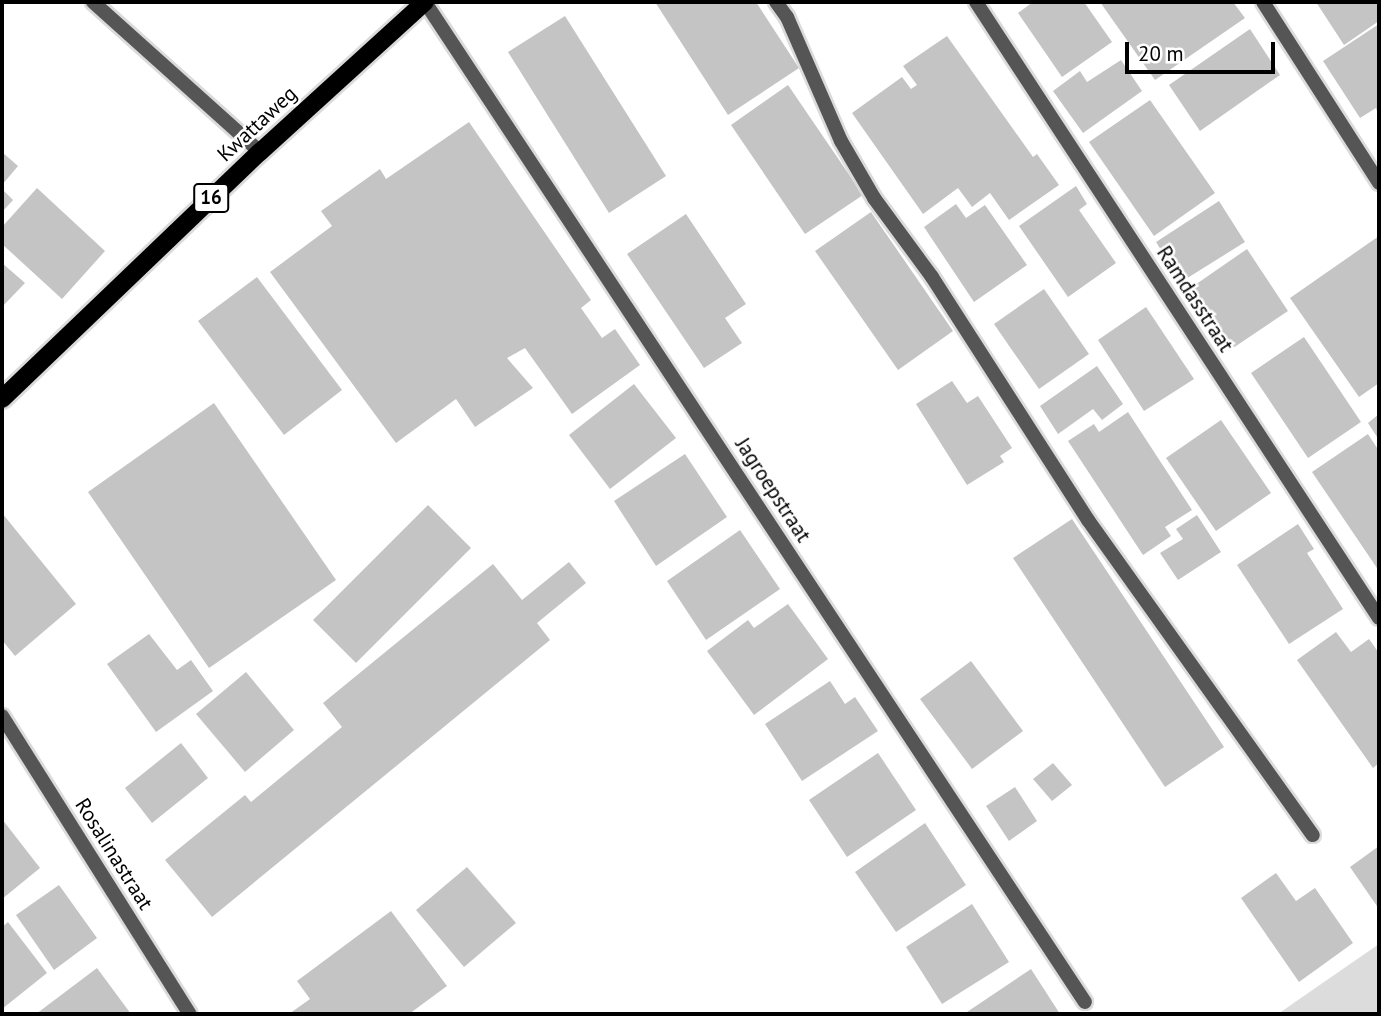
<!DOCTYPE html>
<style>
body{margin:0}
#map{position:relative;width:1381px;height:1016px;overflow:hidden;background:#fff;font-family:"PT Sans",sans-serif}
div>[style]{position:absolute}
.green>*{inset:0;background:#dcdcdc}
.building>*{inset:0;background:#c4c4c4}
.roads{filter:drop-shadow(2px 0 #dbdbdb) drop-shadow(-2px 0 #dbdbdb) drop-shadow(0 2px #dbdbdb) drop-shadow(0 -2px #dbdbdb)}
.service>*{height:14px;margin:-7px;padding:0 7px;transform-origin:7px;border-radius:7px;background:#555}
.minor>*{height:14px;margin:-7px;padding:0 7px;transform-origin:7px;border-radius:7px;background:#555}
.primary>*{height:18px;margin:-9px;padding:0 9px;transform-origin:9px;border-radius:9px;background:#000}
span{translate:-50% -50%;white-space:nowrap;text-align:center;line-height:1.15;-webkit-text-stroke:5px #fff;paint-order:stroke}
.shield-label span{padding:2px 5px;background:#fff;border:2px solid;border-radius:5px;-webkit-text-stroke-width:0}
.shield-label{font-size:19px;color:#000;font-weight:700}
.street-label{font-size:21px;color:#000}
.frame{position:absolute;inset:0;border:4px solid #000;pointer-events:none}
.scale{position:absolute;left:1125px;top:42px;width:150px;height:32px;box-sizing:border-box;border:4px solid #000;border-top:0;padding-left:9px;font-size:21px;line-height:24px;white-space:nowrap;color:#000;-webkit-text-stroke:5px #fff;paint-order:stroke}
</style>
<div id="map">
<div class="green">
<div style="clip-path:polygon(1379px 944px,1379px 1014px,1278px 1014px,1298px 1000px)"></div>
</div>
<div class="building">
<div style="clip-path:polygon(655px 2px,756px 2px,799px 68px,728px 115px)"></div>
<div style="clip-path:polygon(1033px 2px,1084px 2px,1112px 42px,1062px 77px,1018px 13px)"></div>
<div style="clip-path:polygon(1100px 2px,1233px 2px,1245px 18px,1155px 80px)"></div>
<div style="clip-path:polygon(1316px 2px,1379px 2px,1379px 21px,1344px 45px)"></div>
<div style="clip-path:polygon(565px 16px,666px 176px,609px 213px,508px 52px)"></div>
<div style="clip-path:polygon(1379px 24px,1379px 116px,1376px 108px,1360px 118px,1323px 61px)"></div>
<div style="clip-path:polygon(1250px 29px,1280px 75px,1200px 131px,1169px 85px)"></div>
<div style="clip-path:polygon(947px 36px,1033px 157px,1037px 154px,1059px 185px,1009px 220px,990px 193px,972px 207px,958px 188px,923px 214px,852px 113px,902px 77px,911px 89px,917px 85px,903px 66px)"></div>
<div style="clip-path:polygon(1121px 60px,1142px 91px,1083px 133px,1053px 91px,1080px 71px,1087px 82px)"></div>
<div style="clip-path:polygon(788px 85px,863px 195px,805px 234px,731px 125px)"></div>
<div style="clip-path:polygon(1150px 100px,1215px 193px,1154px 236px,1089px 142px)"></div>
<div style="clip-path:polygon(469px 122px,591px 300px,581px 308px,602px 338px,615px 329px,640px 365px,572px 414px,525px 348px,507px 358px,533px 388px,475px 427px,456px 399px,396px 443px,270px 272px,332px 226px,321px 211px,380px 169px,386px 179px)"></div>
<div style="clip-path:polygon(2px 152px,18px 166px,2px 185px)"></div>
<div style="clip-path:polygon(1076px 186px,1087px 204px,1079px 210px,1116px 263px,1068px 297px,1019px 226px)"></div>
<div style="clip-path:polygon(37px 188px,105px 251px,62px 299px,2px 244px,2px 227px)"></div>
<div style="clip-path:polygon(2px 189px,13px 200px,2px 212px)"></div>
<div style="clip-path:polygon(1219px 201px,1245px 242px,1181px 282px,1156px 242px)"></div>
<div style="clip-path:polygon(956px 204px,966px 218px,985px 205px,1027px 265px,974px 302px,924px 227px)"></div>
<div style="clip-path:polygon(871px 212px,953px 331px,898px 370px,815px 251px)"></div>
<div style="clip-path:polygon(686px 214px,746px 304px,725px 318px,742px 343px,704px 368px,627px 254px)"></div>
<div style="clip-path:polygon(1379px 236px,1379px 383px,1359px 397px,1290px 298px)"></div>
<div style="clip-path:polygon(1247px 249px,1288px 311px,1233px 348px,1192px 287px)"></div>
<div style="clip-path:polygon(2px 263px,25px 283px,2px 307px)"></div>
<div style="clip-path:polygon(257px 277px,342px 390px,284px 435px,198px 321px)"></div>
<div style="clip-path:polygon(1044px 289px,1089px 354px,1039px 389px,994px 324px)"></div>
<div style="clip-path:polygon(1146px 307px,1194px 379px,1144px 411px,1098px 340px)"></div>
<div style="clip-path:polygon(1304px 337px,1361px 422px,1308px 458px,1251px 373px)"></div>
<div style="clip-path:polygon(1097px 366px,1123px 404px,1102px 420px,1093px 409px,1058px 434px,1040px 406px)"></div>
<div style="clip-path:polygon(952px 381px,967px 403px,978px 396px,1012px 448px,1000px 456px,1004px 462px,967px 485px,916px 404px)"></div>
<div style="clip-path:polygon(634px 384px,676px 438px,610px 489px,569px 435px)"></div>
<div style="clip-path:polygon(214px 403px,336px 580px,209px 668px,88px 492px)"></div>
<div style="clip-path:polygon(1128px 412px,1192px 510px,1165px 527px,1171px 536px,1143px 555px,1068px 441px,1094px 424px,1099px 432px)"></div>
<div style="clip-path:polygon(1379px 414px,1379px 440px,1368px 423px)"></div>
<div style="clip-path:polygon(1221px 420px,1271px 493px,1216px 531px,1166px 458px)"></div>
<div style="clip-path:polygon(1368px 434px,1379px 451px,1379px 571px,1312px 472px)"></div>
<div style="clip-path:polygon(685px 454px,727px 517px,656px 566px,614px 501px)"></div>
<div style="clip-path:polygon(428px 505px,471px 548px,356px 663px,313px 620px)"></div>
<div style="clip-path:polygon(2px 513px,76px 604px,15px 656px,2px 640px)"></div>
<div style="clip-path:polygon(1197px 515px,1221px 552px,1178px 580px,1160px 553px,1183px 539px,1176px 529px)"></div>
<div style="clip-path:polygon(1072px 519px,1224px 747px,1165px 787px,1013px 558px)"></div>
<div style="clip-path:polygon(1298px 524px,1314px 549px,1307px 553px,1343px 609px,1289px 644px,1237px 565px)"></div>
<div style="clip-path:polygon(740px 530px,780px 589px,706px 640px,667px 581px)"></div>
<div style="clip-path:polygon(569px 562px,586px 583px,537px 623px,550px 640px,212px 917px,165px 860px,245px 795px,251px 802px,342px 727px,323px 703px,493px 564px,522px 600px)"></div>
<div style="clip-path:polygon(788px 604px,828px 659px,754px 715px,707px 651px,748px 620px,754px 628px)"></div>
<div style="clip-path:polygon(1336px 632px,1351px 652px,1369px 639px,1379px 653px,1379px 763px,1373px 768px,1297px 660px)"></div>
<div style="clip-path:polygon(149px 634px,177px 670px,191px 660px,213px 691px,156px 732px,107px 664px)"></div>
<div style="clip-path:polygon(971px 661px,1023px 731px,972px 769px,920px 699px)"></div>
<div style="clip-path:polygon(246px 672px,294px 730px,245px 772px,196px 714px)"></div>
<div style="clip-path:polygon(830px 681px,845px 704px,855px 697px,878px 731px,802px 781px,765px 724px)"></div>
<div style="clip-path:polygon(181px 743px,208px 778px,152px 823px,125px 788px)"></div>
<div style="clip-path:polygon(878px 753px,916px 810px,847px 857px,809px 800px)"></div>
<div style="clip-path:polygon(1053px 763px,1072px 785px,1052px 801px,1033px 779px)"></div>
<div style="clip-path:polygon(1015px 787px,1037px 821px,1009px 841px,986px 806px)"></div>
<div style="clip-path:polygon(2px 819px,40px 868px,2px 899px)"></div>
<div style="clip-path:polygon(925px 823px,966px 885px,896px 932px,855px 872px)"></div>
<div style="clip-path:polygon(1379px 846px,1379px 909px,1350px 867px)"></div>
<div style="clip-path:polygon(467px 867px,516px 923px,464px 967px,416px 910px)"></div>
<div style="clip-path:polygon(1276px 873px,1296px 901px,1315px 888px,1353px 943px,1299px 982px,1241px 898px)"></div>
<div style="clip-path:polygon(59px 885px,97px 938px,54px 970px,16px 915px)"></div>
<div style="clip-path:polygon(972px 904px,1009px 962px,942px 1004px,906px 947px)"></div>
<div style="clip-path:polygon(391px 911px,447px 986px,409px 1014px,289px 1014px,310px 999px,297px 981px)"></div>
<div style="clip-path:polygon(8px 922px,47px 973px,2px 1009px,2px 927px)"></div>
<div style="clip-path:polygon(97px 968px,131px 1014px,36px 1014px)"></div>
<div style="clip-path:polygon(1031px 969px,1060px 1014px,964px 1014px)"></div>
</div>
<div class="roads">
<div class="service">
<div style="left:93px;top:2px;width:224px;rotate:41.9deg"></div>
</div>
<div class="minor">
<div style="left:425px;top:2px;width:1198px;rotate:56.58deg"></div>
<div style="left:776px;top:2px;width:19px;rotate:54deg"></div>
<div style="left:787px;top:17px;width:135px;rotate:66.5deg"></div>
<div style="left:841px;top:141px;width:66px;rotate:59.9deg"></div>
<div style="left:874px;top:198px;width:98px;rotate:53.7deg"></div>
<div style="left:932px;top:277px;width:289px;rotate:57.3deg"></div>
<div style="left:1088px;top:520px;width:387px;rotate:54.5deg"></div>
<div style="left:976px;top:2px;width:736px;rotate:56.81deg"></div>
<div style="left:1263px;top:2px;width:215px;rotate:57.3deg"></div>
<div style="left:2px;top:716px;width:352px;rotate:57.8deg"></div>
</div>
<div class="primary">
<div style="left:2px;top:399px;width:357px;rotate:-43.8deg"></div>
<div style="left:260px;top:152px;width:223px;rotate:-42.3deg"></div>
</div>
</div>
<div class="shield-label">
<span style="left:211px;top:198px">16</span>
</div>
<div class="street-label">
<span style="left:257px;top:124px;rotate:-43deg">Kwattaweg</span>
<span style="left:1195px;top:299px;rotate:57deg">Ramdasstraat</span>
<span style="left:773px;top:490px;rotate:57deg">Jagroepstraat</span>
<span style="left:114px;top:854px;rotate:58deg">Rosalinastraat</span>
</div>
<div class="frame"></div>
<div class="scale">20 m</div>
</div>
